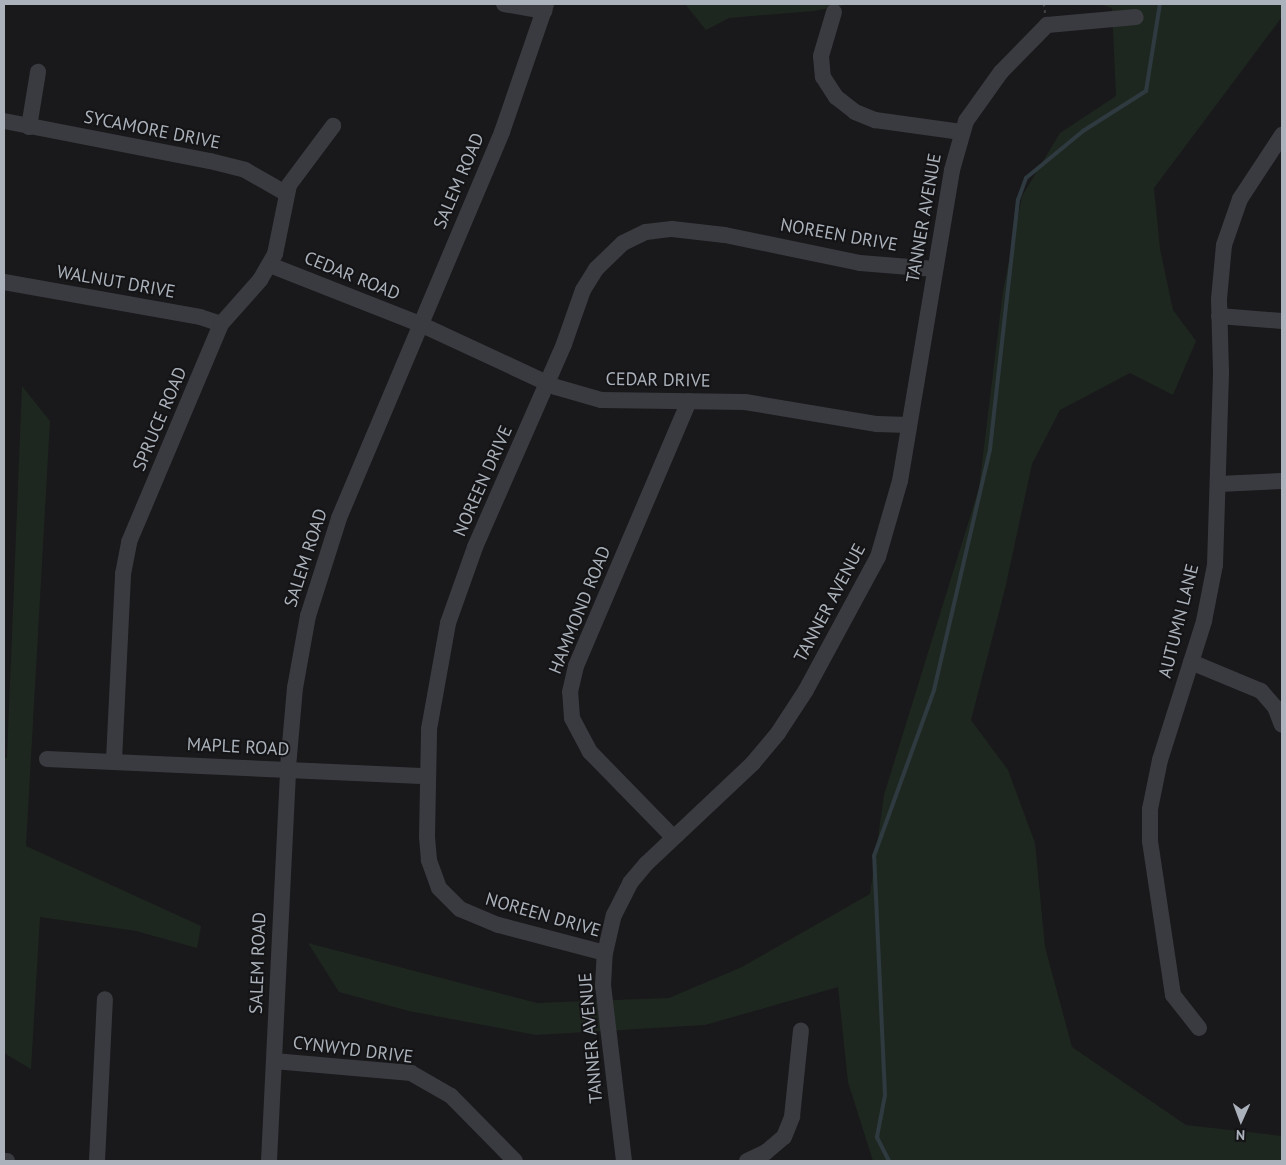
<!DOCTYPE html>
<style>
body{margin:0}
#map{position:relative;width:1286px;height:1165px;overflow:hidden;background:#19191b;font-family:"PT Sans",sans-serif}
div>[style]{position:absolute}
.green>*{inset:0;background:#1e271f}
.stream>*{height:4px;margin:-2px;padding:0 2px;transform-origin:2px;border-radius:2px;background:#2e3a40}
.path>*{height:2px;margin-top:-1px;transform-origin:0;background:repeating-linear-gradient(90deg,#404348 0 2.5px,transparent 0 6.5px)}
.minor>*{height:16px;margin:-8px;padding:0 8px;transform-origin:8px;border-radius:8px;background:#3a3b40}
span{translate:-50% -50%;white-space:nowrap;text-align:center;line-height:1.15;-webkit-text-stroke:4px #141416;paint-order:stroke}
.street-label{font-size:18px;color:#abb2bb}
.frame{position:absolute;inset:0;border:5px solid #abb2bb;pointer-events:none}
.north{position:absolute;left:1216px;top:1095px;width:50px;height:50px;-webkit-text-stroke:4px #141416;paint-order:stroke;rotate:182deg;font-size:14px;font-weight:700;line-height:20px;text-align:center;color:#abb2bb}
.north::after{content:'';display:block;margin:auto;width:18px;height:22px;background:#abb2bb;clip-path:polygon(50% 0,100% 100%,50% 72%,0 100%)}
</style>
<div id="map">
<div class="green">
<div style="clip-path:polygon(685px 4px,851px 4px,814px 11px,729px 18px,706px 30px)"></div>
<div style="clip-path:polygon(1099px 4px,1282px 4px,1282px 17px,1154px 188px,1160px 249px,1173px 310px,1196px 341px,1173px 395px,1130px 373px,1060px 410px,1032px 464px,1005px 589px,971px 720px,1008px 770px,1035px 843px,1045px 947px,1072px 1047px,1186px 1125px,1282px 1136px,1282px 1161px,873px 1161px,848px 1082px,838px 987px,705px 1025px,536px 1035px,409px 1011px,339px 992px,308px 943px,537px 1003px,669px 998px,742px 967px,870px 894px,884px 795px,979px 488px,1003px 291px,1022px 196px,1060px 133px,1116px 96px,1112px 8px)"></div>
<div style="clip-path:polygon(22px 386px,50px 421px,26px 846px,201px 926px,197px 948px,136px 931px,40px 917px,31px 1069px,4px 1053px,4px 758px,7px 758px)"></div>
</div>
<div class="stream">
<div style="left:889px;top:1161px;width:27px;rotate:-117deg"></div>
<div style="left:877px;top:1137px;width:43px;rotate:-79.2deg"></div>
<div style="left:885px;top:1095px;width:239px;rotate:-92.6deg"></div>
<div style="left:874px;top:856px;width:177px;rotate:-70.1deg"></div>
<div style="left:934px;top:690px;width:247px;rotate:-76.9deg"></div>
<div style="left:990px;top:449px;width:251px;rotate:-83.6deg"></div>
<div style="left:1018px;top:200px;width:23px;rotate:-70deg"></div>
<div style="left:1026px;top:178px;width:74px;rotate:-39.5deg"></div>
<div style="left:1083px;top:131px;width:75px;rotate:-32.4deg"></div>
<div style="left:1146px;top:91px;width:88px;rotate:-80.9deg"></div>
</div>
<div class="path">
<div style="left:1044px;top:4px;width:9px;rotate:84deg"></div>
</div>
<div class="minor">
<div style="left:504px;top:4px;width:41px;rotate:9.9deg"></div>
<div style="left:834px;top:12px;width:46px;rotate:106.5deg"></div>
<div style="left:821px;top:56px;width:21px;rotate:85deg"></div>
<div style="left:823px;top:77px;width:24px;rotate:57deg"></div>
<div style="left:836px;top:97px;width:24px;rotate:38deg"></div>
<div style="left:855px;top:112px;width:22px;rotate:22deg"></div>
<div style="left:875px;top:120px;width:87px;rotate:7.9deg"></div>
<div style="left:4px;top:121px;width:210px;rotate:11deg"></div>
<div style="left:210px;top:161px;width:36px;rotate:14deg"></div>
<div style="left:245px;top:170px;width:48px;rotate:29.7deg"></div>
<div style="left:29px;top:127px;width:56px;rotate:-80.7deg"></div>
<div style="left:270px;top:265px;width:161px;rotate:21.5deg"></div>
<div style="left:420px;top:324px;width:150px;rotate:24.9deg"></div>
<div style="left:556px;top:387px;width:47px;rotate:16.1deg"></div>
<div style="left:601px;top:400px;width:144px;rotate:0.8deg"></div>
<div style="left:745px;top:402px;width:134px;rotate:9.5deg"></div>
<div style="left:877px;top:424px;width:31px;rotate:2deg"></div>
<div style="left:4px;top:282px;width:199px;rotate:10.1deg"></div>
<div style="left:200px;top:317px;width:22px;rotate:18deg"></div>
<div style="left:1219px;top:316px;width:63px;rotate:4.5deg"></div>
<div style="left:1219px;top:484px;width:63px;rotate:-2.7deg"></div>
<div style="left:1191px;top:662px;width:76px;rotate:22.5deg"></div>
<div style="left:1261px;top:691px;width:21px;rotate:49deg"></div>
<div style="left:1275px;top:707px;width:19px;rotate:69deg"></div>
<div style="left:47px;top:759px;width:380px;rotate:2.6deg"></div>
<div style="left:114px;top:760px;width:186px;rotate:-87.2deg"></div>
<div style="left:123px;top:574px;width:33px;rotate:-79deg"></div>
<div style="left:129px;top:542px;width:237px;rotate:-67.1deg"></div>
<div style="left:221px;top:324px;width:59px;rotate:-48.4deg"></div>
<div style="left:260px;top:280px;width:30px;rotate:-60deg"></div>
<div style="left:275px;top:254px;width:70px;rotate:-78.5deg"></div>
<div style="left:289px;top:185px;width:74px;rotate:-53.3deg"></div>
<div style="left:673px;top:837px;width:119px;rotate:-134.3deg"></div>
<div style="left:590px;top:752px;width:38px;rotate:-118deg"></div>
<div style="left:572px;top:718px;width:26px;rotate:-94deg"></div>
<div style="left:570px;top:692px;width:27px;rotate:-77deg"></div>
<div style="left:576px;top:666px;width:288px;rotate:-66.9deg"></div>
<div style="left:605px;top:953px;width:111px;rotate:-165.3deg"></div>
<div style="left:498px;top:925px;width:41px;rotate:-157.2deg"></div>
<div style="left:460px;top:909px;width:30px;rotate:-135deg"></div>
<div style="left:439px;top:888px;width:30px;rotate:-110deg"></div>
<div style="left:429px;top:860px;width:23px;rotate:-95deg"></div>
<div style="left:427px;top:837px;width:108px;rotate:-88.9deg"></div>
<div style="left:429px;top:729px;width:108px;rotate:-79.8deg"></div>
<div style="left:448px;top:623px;width:81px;rotate:-70.4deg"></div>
<div style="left:475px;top:547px;width:222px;rotate:-66.3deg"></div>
<div style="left:564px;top:344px;width:57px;rotate:-70.6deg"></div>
<div style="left:583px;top:290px;width:25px;rotate:-58deg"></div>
<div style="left:596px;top:269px;width:37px;rotate:-44deg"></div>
<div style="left:623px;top:243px;width:25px;rotate:-26deg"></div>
<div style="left:646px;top:232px;width:26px;rotate:-7deg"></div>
<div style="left:672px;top:229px;width:53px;rotate:6.5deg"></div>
<div style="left:725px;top:235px;width:138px;rotate:11.7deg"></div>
<div style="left:860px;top:263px;width:75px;rotate:4.6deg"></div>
<div style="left:1199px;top:1028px;width:42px;rotate:-128.2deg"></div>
<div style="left:1173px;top:995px;width:155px;rotate:-98.5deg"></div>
<div style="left:1150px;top:842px;width:33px;rotate:-90deg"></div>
<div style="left:1150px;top:809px;width:50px;rotate:-78.5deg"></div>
<div style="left:1160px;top:760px;width:146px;rotate:-72.4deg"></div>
<div style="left:1204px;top:621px;width:57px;rotate:-78.9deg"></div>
<div style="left:1215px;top:565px;width:194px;rotate:-88.2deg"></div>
<div style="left:1221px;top:371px;width:72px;rotate:-91.6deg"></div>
<div style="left:1219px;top:299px;width:54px;rotate:-84.7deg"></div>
<div style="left:1224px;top:245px;width:49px;rotate:-70.8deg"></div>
<div style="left:1240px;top:199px;width:77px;rotate:-56.7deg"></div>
<div style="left:274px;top:1061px;width:138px;rotate:5deg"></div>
<div style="left:411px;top:1073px;width:46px;rotate:29.9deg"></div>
<div style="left:451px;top:1096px;width:91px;rotate:45.4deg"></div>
<div style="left:4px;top:1161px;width:3px"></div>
<div style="left:97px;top:1161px;width:162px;rotate:-87.2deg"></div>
<div style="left:269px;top:1161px;width:405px;rotate:-87.2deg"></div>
<div style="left:289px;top:756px;width:68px;rotate:-85deg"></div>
<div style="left:295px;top:688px;width:73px;rotate:-79.8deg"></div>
<div style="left:308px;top:616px;width:103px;rotate:-72.4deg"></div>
<div style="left:339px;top:518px;width:419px;rotate:-67.1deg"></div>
<div style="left:502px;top:132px;width:135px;rotate:-71deg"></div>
<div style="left:624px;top:1161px;width:176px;rotate:-96.8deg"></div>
<div style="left:603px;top:986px;width:33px;rotate:-87deg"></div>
<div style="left:605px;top:953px;width:39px;rotate:-77deg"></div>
<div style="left:614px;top:915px;width:36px;rotate:-63deg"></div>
<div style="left:630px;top:883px;width:25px;rotate:-50deg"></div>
<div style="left:646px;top:864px;width:147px;rotate:-43.3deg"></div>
<div style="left:753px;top:763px;width:39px;rotate:-50deg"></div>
<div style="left:778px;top:733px;width:51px;rotate:-56.9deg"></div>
<div style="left:806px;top:690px;width:151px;rotate:-61.6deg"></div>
<div style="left:878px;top:557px;width:79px;rotate:-73.9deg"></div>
<div style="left:900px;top:481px;width:315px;rotate:-80.5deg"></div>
<div style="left:952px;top:170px;width:51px;rotate:-74.1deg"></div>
<div style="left:966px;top:121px;width:60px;rotate:-54.5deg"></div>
<div style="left:1001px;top:72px;width:66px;rotate:-45.6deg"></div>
<div style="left:1047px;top:25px;width:89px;rotate:-5.1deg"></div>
<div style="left:747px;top:1161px;width:21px;rotate:-25deg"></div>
<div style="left:766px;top:1152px;width:23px;rotate:-40deg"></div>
<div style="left:784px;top:1137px;width:22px;rotate:-68deg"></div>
<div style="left:792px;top:1117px;width:87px;rotate:-84.1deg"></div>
</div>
<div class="street-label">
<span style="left:152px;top:130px;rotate:11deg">SYCAMORE DRIVE</span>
<span style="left:459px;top:181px;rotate:-67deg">SALEM ROAD</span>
<span style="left:924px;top:218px;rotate:-80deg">TANNER AVENUE</span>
<span style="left:839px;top:235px;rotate:10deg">NOREEN DRIVE</span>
<span style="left:352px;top:276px;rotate:22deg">CEDAR ROAD</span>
<span style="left:116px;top:282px;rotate:10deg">WALNUT DRIVE</span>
<span style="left:658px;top:380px;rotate:1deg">CEDAR DRIVE</span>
<span style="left:160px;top:419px;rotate:-67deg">SPRUCE ROAD</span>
<span style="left:483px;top:481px;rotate:-66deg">NOREEN DRIVE</span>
<span style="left:306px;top:558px;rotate:-72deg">SALEM ROAD</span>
<span style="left:830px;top:603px;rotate:-62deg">TANNER AVENUE</span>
<span style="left:580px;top:610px;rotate:-68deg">HAMMOND ROAD</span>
<span style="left:1179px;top:621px;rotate:-76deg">AUTUMN LANE</span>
<span style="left:238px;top:747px;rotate:3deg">MAPLE ROAD</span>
<span style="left:543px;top:915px;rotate:16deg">NOREEN DRIVE</span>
<span style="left:258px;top:963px;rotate:-88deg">SALEM ROAD</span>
<span style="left:591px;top:1038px;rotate:-95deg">TANNER AVENUE</span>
<span style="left:353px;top:1050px;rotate:7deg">CYNWYD DRIVE</span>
</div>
<div class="frame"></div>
<div class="north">N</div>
</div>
